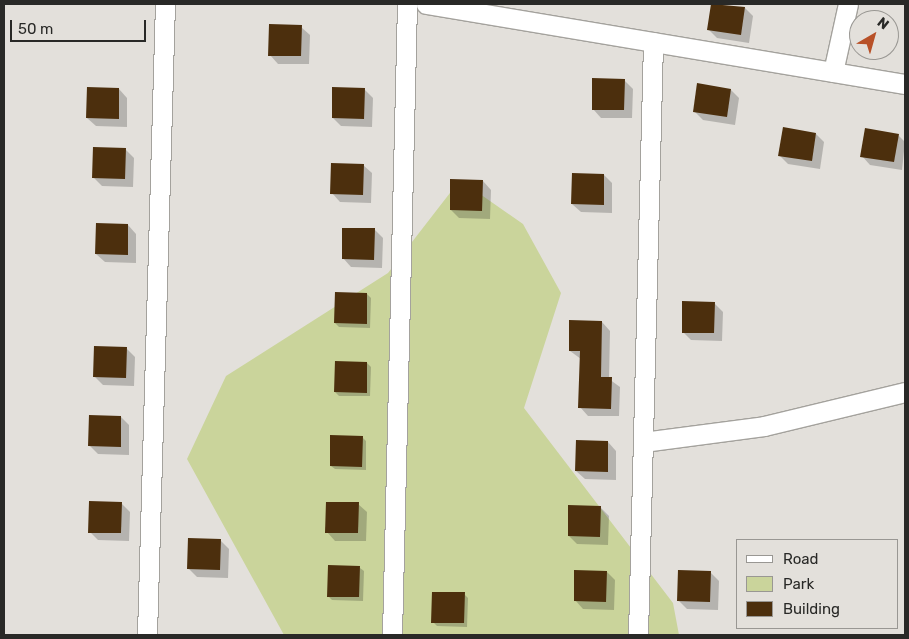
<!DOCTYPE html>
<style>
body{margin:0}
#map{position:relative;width:909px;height:639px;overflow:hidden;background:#e3e0db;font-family:Rubik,sans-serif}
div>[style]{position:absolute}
.green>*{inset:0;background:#cad49b}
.shadow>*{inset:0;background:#0003}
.building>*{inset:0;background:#4c2f0d}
.roads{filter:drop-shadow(1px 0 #a4a29d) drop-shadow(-1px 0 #a4a29d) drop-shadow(0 1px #a4a29d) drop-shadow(0 -1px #a4a29d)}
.minor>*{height:19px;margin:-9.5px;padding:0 9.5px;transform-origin:9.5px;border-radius:9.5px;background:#fff}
span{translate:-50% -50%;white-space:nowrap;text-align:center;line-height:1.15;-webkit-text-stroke:5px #e3e0db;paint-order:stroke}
.frame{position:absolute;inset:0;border:5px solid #292927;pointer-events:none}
.legend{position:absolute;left:736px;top:539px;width:162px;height:90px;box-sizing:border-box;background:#e3e0db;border:1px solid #999793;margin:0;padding:6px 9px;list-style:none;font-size:15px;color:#292927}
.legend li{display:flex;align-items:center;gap:10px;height:25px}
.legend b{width:25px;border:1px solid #999793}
.north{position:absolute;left:849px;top:10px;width:50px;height:50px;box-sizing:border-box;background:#e3e0db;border:1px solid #999793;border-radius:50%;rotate:38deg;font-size:14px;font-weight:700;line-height:20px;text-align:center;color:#292927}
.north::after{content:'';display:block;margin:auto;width:18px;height:22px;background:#b85128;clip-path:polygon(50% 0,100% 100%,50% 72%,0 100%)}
.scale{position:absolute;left:10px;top:20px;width:136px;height:22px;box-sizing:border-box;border:2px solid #292927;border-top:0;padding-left:6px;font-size:15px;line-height:18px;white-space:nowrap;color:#292927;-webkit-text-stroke:4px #e3e0db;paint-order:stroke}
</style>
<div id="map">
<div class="green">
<div style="clip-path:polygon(460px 180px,523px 224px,561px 293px,524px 408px,673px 603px,679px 635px,284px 635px,187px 459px,226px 376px,388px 273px)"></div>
</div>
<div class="shadow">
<div style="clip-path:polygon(712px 4px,745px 8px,753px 16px,749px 43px,717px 38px,708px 29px)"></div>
<div style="clip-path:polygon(301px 27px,310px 35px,309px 64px,278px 64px,270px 55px)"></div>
<div style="clip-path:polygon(624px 80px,633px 89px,632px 118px,601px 118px,593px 109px)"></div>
<div style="clip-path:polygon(119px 89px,127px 98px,127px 127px,96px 126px,87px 118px)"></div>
<div style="clip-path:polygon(364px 89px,373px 98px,372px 127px,341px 126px,333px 118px)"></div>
<div style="clip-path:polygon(731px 90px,739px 98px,735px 125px,703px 120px,694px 111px)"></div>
<div style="clip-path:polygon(816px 134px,824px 142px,820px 169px,788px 164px,779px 155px)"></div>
<div style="clip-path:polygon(898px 135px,905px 142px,902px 170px,870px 165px,862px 156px)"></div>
<div style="clip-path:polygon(125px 149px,134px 158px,133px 187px,102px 186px,94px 178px)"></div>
<div style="clip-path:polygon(363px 165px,372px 173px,371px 203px,340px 202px,332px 193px)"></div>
<div style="clip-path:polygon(604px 175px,612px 183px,612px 213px,581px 212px,572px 204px)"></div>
<div style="clip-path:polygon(483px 181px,491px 190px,490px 219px,459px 218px,451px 210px)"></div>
<div style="clip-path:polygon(128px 225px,136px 234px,136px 263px,105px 262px,96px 254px)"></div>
<div style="clip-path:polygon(375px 230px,383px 238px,382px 268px,351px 267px,343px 258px)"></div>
<div style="clip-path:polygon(367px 294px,371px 298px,370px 328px,339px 327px,335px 323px)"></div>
<div style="clip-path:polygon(714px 303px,723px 312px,722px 341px,691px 340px,683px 332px)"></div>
<div style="clip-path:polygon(602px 322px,610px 331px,609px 379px,620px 387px,619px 416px,588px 416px,580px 407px,581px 359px,570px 351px)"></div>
<div style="clip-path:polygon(126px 348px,135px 357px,134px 386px,103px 385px,95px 377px)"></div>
<div style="clip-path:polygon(367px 363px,371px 367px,370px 396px,339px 396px,335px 392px)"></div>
<div style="clip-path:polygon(121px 417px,129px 425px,129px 455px,98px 454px,89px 445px)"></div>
<div style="clip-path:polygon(362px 437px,366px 441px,366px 470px,335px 469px,331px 466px)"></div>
<div style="clip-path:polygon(608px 442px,616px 451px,616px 480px,585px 479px,576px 471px)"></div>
<div style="clip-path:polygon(121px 503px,130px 512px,129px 541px,98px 540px,90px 532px)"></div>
<div style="clip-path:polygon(358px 504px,367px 512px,366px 541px,335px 541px,327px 532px)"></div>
<div style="clip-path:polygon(600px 507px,609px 516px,608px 545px,577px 544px,569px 536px)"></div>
<div style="clip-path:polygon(220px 540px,229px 549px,228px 578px,197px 577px,189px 569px)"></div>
<div style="clip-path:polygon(360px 568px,364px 571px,363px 601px,332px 600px,328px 596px)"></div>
<div style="clip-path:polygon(607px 572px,615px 580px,614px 610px,583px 609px,575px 600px)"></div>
<div style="clip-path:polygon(710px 572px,719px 581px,718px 610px,687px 609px,679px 601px)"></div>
<div style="clip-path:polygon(464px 594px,468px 598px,467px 627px,437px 626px,433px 622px)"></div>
</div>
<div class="building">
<div style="clip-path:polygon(711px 4px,745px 7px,741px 35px,707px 30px)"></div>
<div style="clip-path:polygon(269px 24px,302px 25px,301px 56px,268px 56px)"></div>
<div style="clip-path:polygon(592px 78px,625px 79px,624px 110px,592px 110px)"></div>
<div style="clip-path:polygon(697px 83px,731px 89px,727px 117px,693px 112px)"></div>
<div style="clip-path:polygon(87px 87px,119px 88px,119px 119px,86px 118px)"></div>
<div style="clip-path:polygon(332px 87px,365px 88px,364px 119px,332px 118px)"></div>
<div style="clip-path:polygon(783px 127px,816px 133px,812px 161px,778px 156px)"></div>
<div style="clip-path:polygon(865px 128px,899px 134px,894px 162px,860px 157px)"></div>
<div style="clip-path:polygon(93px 147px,126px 148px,125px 179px,92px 178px)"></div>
<div style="clip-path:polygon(331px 163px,364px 164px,363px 195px,330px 194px)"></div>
<div style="clip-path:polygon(572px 173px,604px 174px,604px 205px,571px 204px)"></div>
<div style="clip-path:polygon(450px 179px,483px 180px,482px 211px,450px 210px)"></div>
<div style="clip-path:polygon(96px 223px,128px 224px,128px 255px,95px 254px)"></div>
<div style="clip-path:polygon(342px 228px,375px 228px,374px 260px,342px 259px)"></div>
<div style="clip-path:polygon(335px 292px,367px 293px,367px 324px,334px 323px)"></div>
<div style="clip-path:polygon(682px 301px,715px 302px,714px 333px,682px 333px)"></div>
<div style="clip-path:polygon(569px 320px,602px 321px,601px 377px,612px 377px,611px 409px,578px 408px,580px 351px,569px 351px)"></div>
<div style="clip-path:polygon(94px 346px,127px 347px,126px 378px,93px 377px)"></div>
<div style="clip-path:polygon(335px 361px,367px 362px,367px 393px,334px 392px)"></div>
<div style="clip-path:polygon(89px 415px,121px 416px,121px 447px,88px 446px)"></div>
<div style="clip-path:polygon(330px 435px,363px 436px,362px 467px,330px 466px)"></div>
<div style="clip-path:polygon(576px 440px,608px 441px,608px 472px,575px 471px)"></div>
<div style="clip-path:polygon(89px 501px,122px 502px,121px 533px,88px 533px)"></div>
<div style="clip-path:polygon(326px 502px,359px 502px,358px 533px,325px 533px)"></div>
<div style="clip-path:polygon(568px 505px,601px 506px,600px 537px,568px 536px)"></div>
<div style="clip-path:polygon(188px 538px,221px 539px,220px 570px,187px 569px)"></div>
<div style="clip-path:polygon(328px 565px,360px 566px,359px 597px,327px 597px)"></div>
<div style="clip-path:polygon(574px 570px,607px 571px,606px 602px,574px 601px)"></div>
<div style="clip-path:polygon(678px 570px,711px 571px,710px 602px,677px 601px)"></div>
<div style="clip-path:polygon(432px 592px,465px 592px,464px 623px,431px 623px)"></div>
</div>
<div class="roads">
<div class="minor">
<div style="left:426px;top:4px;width:486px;rotate:9.5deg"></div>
<div style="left:833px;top:72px;width:70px;rotate:-77.6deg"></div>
<div style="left:643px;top:442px;width:122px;rotate:-7.5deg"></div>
<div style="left:764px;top:426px;width:145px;rotate:-13.6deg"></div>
<div style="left:147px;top:635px;width:631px;rotate:-88.37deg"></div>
<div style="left:392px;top:635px;width:631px;rotate:-88.64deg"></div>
<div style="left:638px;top:635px;width:593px;rotate:-88.55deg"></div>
</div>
</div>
<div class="frame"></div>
<ul class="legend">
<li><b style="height:6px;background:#fff"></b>Road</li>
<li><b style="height:14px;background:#cad49b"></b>Park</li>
<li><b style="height:14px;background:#4c2f0d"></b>Building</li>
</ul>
<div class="north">N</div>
<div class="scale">50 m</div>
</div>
